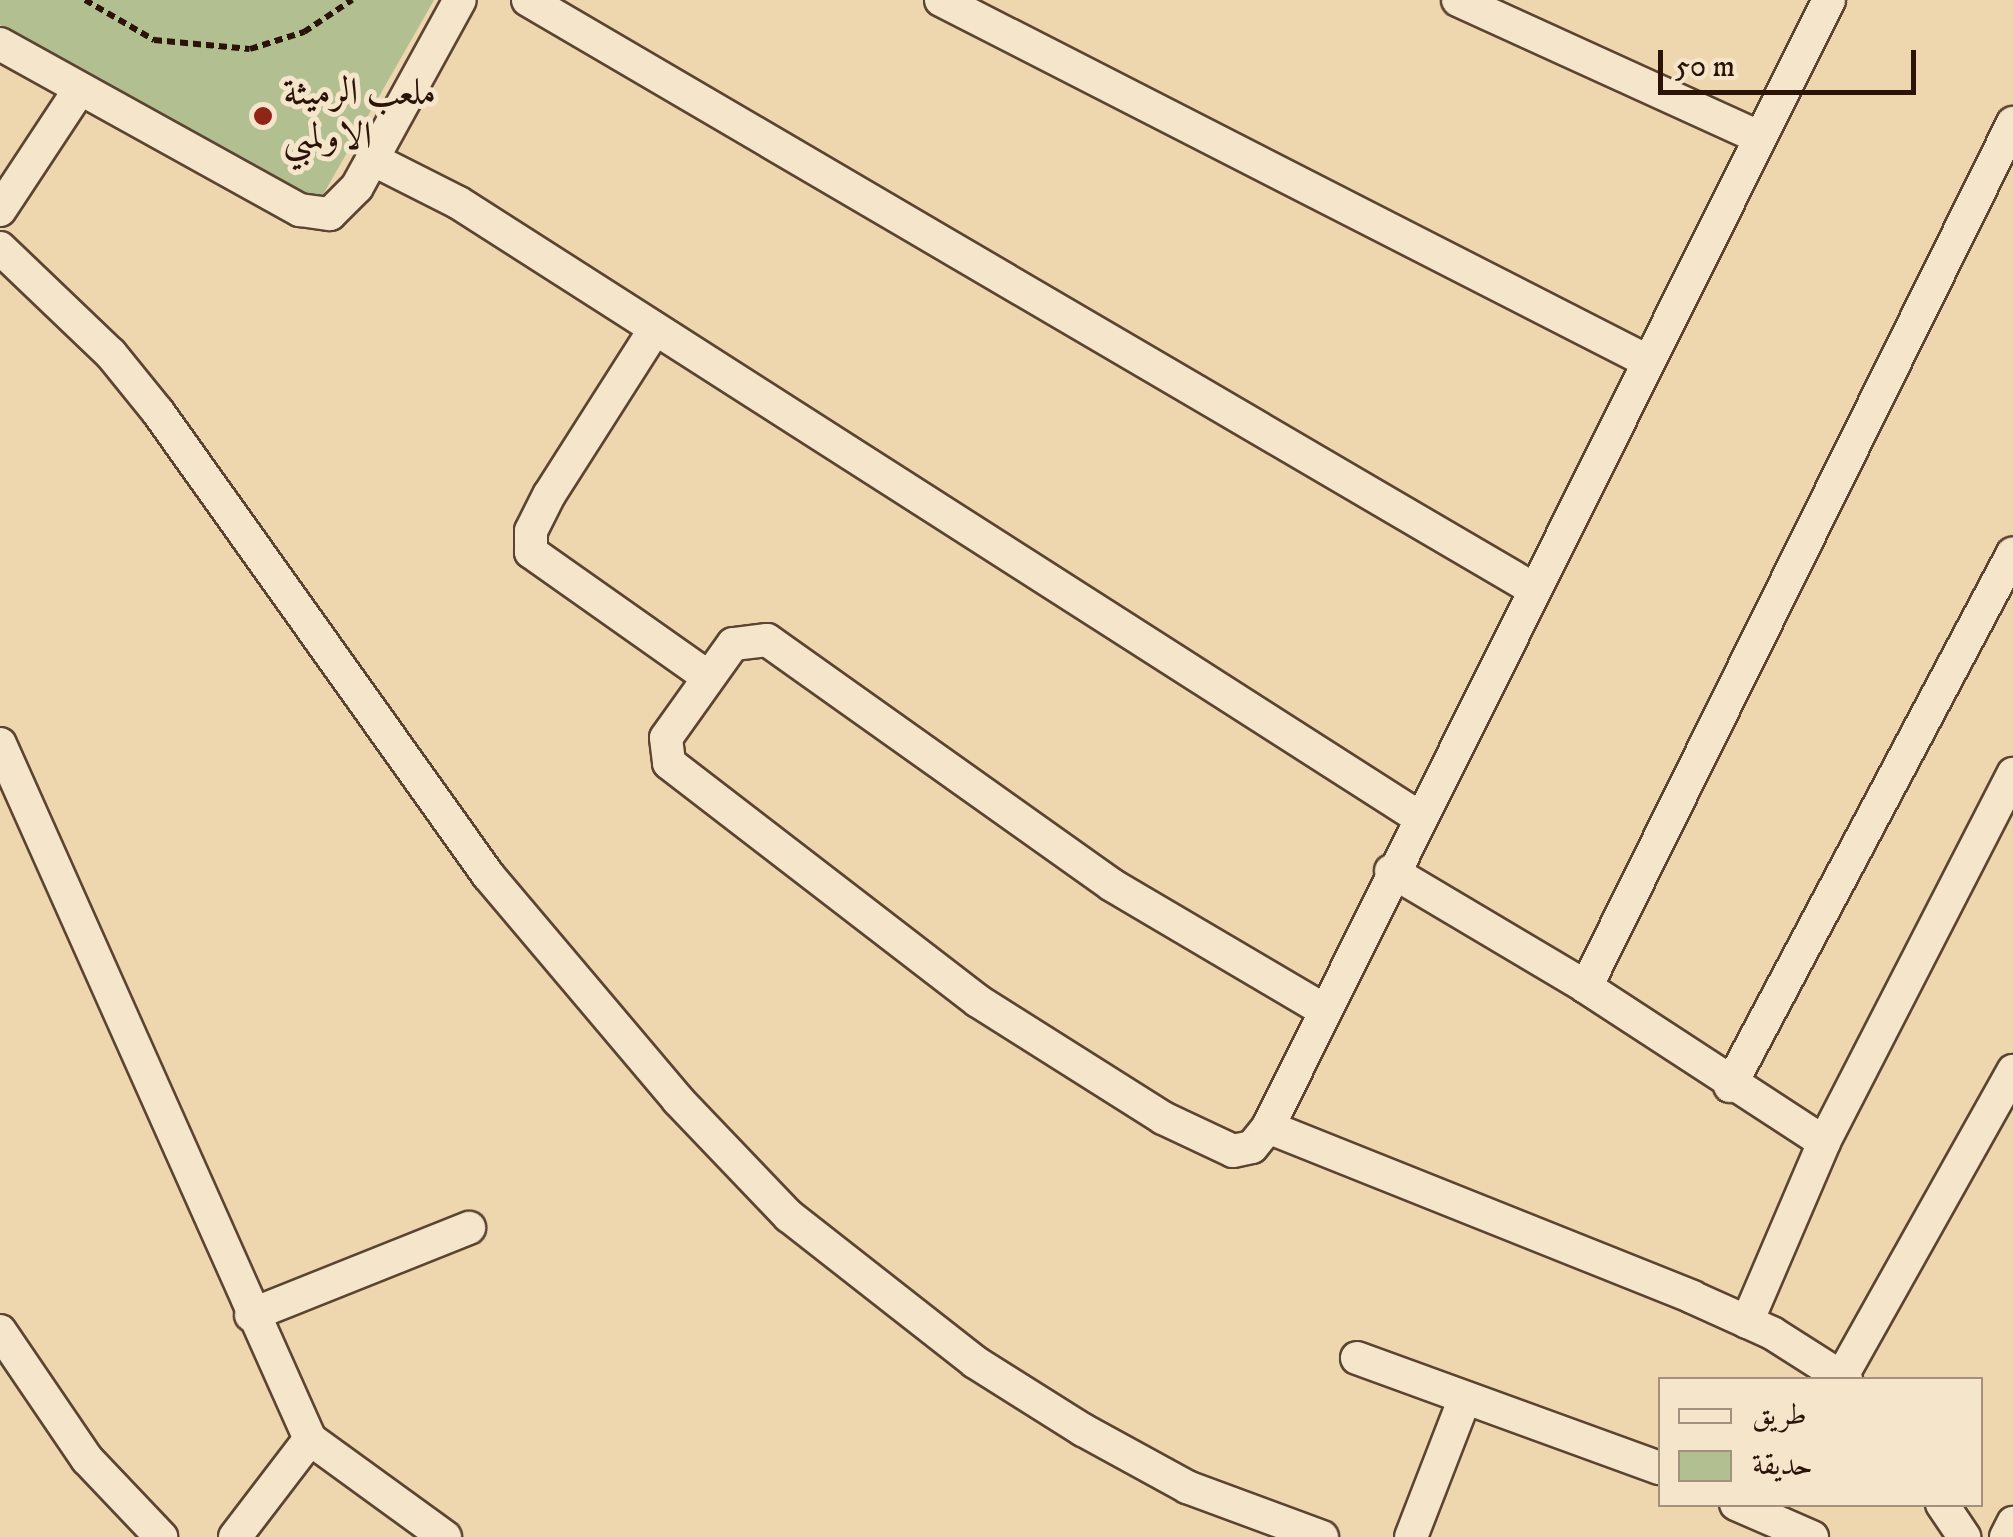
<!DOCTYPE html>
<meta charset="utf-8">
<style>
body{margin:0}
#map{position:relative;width:2013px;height:1537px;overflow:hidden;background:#eed7af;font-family:"IM FELL DW Pica",Amiri,serif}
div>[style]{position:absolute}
.green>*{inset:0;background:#b2bf90}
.path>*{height:6px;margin-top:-3px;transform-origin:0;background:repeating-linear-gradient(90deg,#2b1308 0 8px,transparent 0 13px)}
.roads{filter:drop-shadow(2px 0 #5c4432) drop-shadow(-2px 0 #5c4432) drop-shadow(0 2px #5c4432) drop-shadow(0 -2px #5c4432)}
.minor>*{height:32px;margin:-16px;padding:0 16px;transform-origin:16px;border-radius:16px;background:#f4e5cb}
.dots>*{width:28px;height:28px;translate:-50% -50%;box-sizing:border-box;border:5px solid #f4e5cb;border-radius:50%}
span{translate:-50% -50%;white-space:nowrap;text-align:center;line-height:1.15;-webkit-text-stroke:10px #f4e5cb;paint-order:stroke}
.poi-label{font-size:38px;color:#2b1308}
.left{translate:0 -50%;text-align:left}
.legend{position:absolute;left:1658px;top:1377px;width:325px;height:130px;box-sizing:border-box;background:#f4e5cb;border:2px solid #a4917d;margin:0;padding:12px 18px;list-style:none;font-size:30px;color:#2b1308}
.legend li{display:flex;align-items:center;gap:20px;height:50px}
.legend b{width:50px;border:2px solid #a4917d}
.scale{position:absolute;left:1658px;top:50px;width:258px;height:45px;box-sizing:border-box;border:5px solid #2b1308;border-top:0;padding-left:12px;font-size:30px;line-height:35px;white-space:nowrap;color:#2b1308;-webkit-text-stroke:8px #f4e5cb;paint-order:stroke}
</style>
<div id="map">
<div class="green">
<div style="clip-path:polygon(0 0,434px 0,316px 207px,0 25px)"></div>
</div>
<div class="path">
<div style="left:85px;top:0;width:80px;rotate:30.1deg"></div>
<div style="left:154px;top:40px;width:96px;rotate:5.4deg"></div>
<div style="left:250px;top:49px;width:57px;rotate:-17.5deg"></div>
<div style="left:304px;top:32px;width:58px;rotate:-33.7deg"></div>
</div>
<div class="roads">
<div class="minor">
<div style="left:528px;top:0;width:1164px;rotate:30.36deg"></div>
<div style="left:941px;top:0;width:791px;rotate:27.08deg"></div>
<div style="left:1458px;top:0;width:331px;rotate:24.5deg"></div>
<div style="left:0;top:44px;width:343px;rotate:29deg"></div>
<div style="left:300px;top:210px;width:30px;rotate:8deg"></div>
<div style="left:330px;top:214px;width:38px;rotate:-45deg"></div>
<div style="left:357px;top:187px;width:213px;rotate:-61.2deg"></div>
<div style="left:372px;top:159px;width:97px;rotate:26.8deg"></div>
<div style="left:459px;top:203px;width:1137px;rotate:32.61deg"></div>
<div style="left:0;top:210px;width:144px;rotate:-56.6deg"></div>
<div style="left:0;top:248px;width:153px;rotate:43.7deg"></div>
<div style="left:111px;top:354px;width:75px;rotate:51deg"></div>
<div style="left:158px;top:412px;width:569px;rotate:54.52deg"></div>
<div style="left:488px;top:875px;width:294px;rotate:49.8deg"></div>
<div style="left:678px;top:1100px;width:161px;rotate:46.3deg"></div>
<div style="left:789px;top:1216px;width:236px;rotate:38.1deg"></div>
<div style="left:975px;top:1362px;width:128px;rotate:32.2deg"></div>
<div style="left:1083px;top:1430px;width:119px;rotate:28.7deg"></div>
<div style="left:1187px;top:1487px;width:144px;rotate:20.3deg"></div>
<div style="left:653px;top:332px;width:193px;rotate:122.5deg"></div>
<div style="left:549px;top:495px;width:40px;rotate:116.6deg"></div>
<div style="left:531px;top:531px;width:21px;rotate:90deg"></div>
<div style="left:531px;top:552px;width:217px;rotate:35.2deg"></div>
<div style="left:0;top:744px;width:761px;rotate:65.96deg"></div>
<div style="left:310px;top:1439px;width:167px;rotate:36deg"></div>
<div style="left:1391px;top:871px;width:227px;rotate:30.7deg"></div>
<div style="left:1586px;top:987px;width:284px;rotate:33.1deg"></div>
<div style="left:1586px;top:987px;width:964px;rotate:-63.7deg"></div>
<div style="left:1324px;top:1010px;width:246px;rotate:-149.5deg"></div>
<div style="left:1112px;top:885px;width:423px;rotate:-144.6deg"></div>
<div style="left:767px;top:640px;width:34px;rotate:173deg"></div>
<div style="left:733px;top:644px;width:115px;rotate:125.5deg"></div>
<div style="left:666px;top:738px;width:25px;rotate:83deg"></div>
<div style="left:669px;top:763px;width:390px;rotate:37.6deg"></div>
<div style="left:978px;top:1001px;width:219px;rotate:32.3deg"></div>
<div style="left:1163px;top:1118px;width:77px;rotate:25.2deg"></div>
<div style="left:1233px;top:1151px;width:19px;rotate:-12deg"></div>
<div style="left:1252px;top:1147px;width:26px;rotate:-51deg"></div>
<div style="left:1268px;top:1127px;width:1259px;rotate:-63.54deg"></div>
<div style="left:1730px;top:1086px;width:603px;rotate:-62.03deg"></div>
<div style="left:1268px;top:1127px;width:457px;rotate:21.8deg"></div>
<div style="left:1692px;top:1297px;width:88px;rotate:24.2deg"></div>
<div style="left:1772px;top:1333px;width:88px;rotate:32.4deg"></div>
<div style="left:251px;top:1315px;width:235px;rotate:-21.8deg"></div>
<div style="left:1747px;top:1322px;width:196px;rotate:-66.8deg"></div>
<div style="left:1824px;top:1142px;width:414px;rotate:-62.8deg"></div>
<div style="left:0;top:1331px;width:155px;rotate:55.8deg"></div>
<div style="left:87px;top:1459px;width:108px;rotate:46.5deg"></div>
<div style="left:1357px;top:1358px;width:322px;rotate:20deg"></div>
<div style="left:1842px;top:1376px;width:350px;rotate:-60.7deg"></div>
<div style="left:1736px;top:1504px;width:83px;rotate:23.5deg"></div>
<div style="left:1942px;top:1504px;width:40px;rotate:56deg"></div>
<div style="left:235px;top:1537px;width:123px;rotate:-52.6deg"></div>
<div style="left:1411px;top:1537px;width:149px;rotate:-68.8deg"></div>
<div style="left:2006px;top:1537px;width:16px;rotate:-63deg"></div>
</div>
</div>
<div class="dots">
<div style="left:263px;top:116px;background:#8f2418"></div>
</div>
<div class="poi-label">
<span class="left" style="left:283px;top:116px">ملعب الرميثة<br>الاولمبي</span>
</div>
<ul class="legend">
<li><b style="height:12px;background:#f4e5cb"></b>طريق</li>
<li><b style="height:28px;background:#b2bf90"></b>حديقة</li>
</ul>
<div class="scale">50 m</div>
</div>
